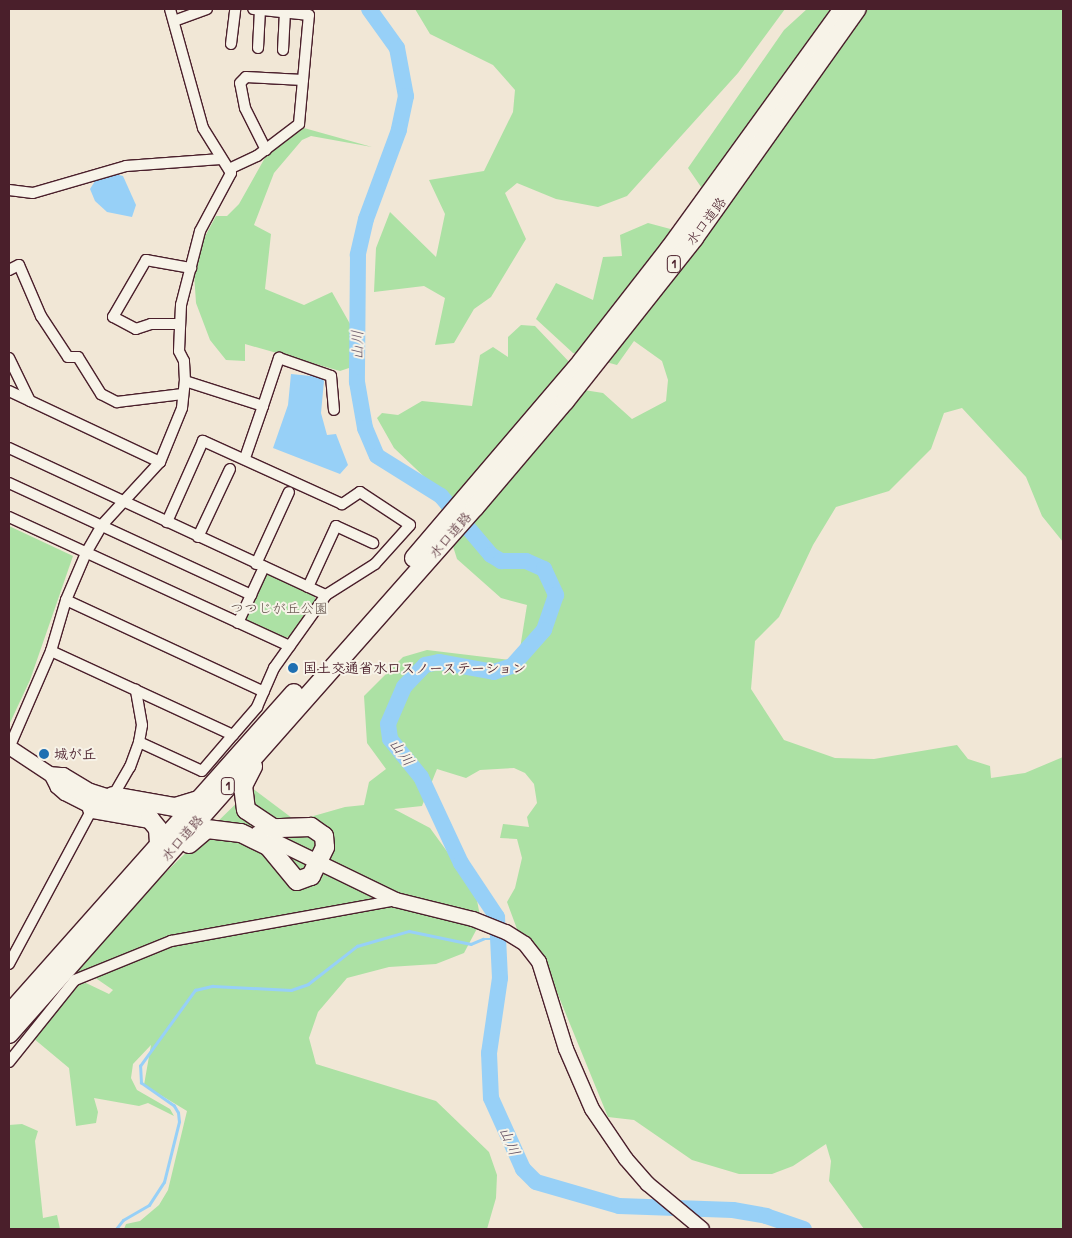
<!DOCTYPE html>
<meta charset="utf-8">
<style>
body{margin:0}
#map{position:relative;width:1072px;height:1238px;overflow:hidden;background:#f1e7d6;font-family:"Patrick Hand","Klee One",sans-serif}
div>[style]{position:absolute}
.green>*{inset:0;background:#ace1a4}
.water>*{inset:0;background:#97d0f7}
.stream>*{height:2.5px;margin:-1.25px;padding:0 1.25px;transform-origin:1.25px;border-radius:1.25px;background:#97d0f7}
.river>*{height:16px;margin:-8px;padding:0 8px;transform-origin:8px;border-radius:8px;background:#97d0f7}
.roads{filter:drop-shadow(1px 0 #4a1f2b) drop-shadow(-1px 0 #4a1f2b) drop-shadow(0 1px #4a1f2b) drop-shadow(0 -1px #4a1f2b)}
.minor>*{height:10px;margin:-5px;padding:0 5px;transform-origin:5px;border-radius:5px;background:#f7f3e8}
.tertiary>*{height:14px;margin:-7px;padding:0 7px;transform-origin:7px;border-radius:7px;background:#f7f3e8}
.trunk>*{height:18px;margin:-9px;padding:0 9px;transform-origin:9px;border-radius:9px;background:#f7f3e8}
.dots>*{width:14px;height:14px;translate:-50% -50%;box-sizing:border-box;border:2px solid #f7f3e8;border-radius:50%}
span{translate:-50% -50%;white-space:nowrap;text-align:center;line-height:1.15;-webkit-text-stroke:4px #f7f3e8;paint-order:stroke}
.shield-label span{padding:1px 4px;background:#f7f3e8;border:1px solid;border-radius:4px;-webkit-text-stroke-width:0}
.shield-label{font-size:12px;color:#4a1f2b;font-weight:700}
.street-label{font-size:14px;color:#4a1f2b}
.park-label{font-size:14px;color:#625049}
.poi-label{font-size:14px;color:#4a1f2b;font-weight:700}
.left{translate:0 -50%;text-align:left}
.water-label{font-size:15px;color:#5d4b5e;font-style:italic}
.frame{position:absolute;inset:0;border:10px solid #4a1f2b;pointer-events:none}
</style>
<div id="map">
<div class="green">
<div style="clip-path:polygon(415px 9px,785px 9px,738px 73px,627px 196px,598px 207px,556px 199px,517px 183px,505px 193px,526px 239px,491px 297px,474px 309px,454px 343px,435px 345px,445px 298px,424px 286px,374px 292px,376px 248px,390px 212px,436px 257px,445px 214px,429px 180px,484px 171px,513px 112px,515px 90px,493px 65px,430px 34px)"></div>
<div style="clip-path:polygon(807px 9px,1063px 9px,1063px 542px,1042px 516px,1026px 477px,962px 408px,944px 413px,931px 449px,889px 491px,836px 507px,813px 545px,779px 617px,755px 641px,751px 689px,784px 740px,835px 758px,874px 759px,957px 745px,968px 759px,990px 766px,991px 778px,1025px 773px,1063px 757px,1063px 1229px,864px 1229px,829px 1181px,831px 1161px,826px 1144px,793px 1166px,772px 1174px,739px 1174px,692px 1160px,634px 1120px,608px 1117px,543px 958px,520px 937px,507px 902px,515px 888px,522px 858px,517px 839px,500px 838px,503px 824px,529px 827px,527px 817px,537px 803px,534px 784px,525px 773px,514px 768px,480px 770px,466px 778px,437px 769px,422px 806px,394px 809px,430px 828px,475px 890px,481px 921px,464px 953px,436px 964px,389px 967px,347px 978px,318px 1012px,309px 1038px,316px 1064px,436px 1101px,489px 1152px,497px 1175px,496px 1198px,487px 1229px,124px 1229px,126px 1224px,140px 1221px,159px 1205px,168px 1190px,187px 1111px,144px 1085px,151px 1045px,133px 1064px,131px 1078px,137px 1090px,170px 1109px,174px 1116px,148px 1103px,139px 1106px,94px 1098px,98px 1112px,96px 1123px,76px 1126px,69px 1068px,33px 1038px,80px 984px,86px 983px,109px 994px,113px 990px,94px 977px,174px 946px,168px 940px,68px 978px,115px 922px,252px 788px,296px 821px,345px 807px,364px 805px,369px 782px,386px 769px,367px 743px,364px 696px,403px 657px,427px 650px,518px 661px,527px 605px,501px 598px,457px 559px,434px 486px,394px 448px,377px 418px,382px 413px,398px 415px,422px 401px,472px 406px,480px 355px,493px 347px,508px 357px,508px 337px,521px 325px,535px 326px,573px 366px,584px 390px,603px 393px,632px 419px,666px 401px,668px 380px,662px 361px,634px 341px,617px 365px,573px 353px,536px 319px,556px 283px,593px 300px,603px 257px,622px 256px,620px 235px,648px 223px,704px 238px,719px 213px,688px 168px,784px 30px)"></div>
<div style="clip-path:polygon(304px 128px,372px 147px,311px 136px,302px 140px,274px 173px,254px 225px,271px 234px,265px 289px,304px 305px,332px 292px,354px 331px,352px 367px,340px 371px,245px 344px,245px 361px,226px 360px,210px 340px,196px 303px,194px 273px,202px 242px,216px 216px,227px 216px,239px 204px,266px 156px)"></div>
<div style="clip-path:polygon(9px 526px,73px 556px,30px 680px,9px 725px)"></div>
<div style="clip-path:polygon(268px 574px,314px 595px,316px 601px,291px 636px,282px 639px,245px 621px,243px 616px,263px 575px)"></div>
<div style="clip-path:polygon(22px 1124px,38px 1131px,35px 1141px,43px 1218px,57px 1215px,60px 1229px,9px 1229px,9px 1125px)"></div>
</div>
<div class="water">
<div style="clip-path:polygon(115px 174px,123px 176px,136px 205px,132px 217px,107px 212px,95px 201px,90px 189px,95px 181px)"></div>
<div style="clip-path:polygon(291px 374px,321px 377px,324px 381px,321px 413px,327px 435px,336px 434px,348px 465px,340px 474px,273px 448px,288px 405px)"></div>
</div>
<div class="stream">
<div style="left:116px;top:1229px;width:11px;rotate:-52deg"></div>
<div style="left:123px;top:1220px;width:30px;rotate:-30deg"></div>
<div style="left:149px;top:1205px;width:27px;rotate:-57deg"></div>
<div style="left:164px;top:1182px;width:62px;rotate:-76deg"></div>
<div style="left:179px;top:1122px;width:9px;rotate:-96deg"></div>
<div style="left:178px;top:1113px;width:8px;rotate:-120deg"></div>
<div style="left:174px;top:1106px;width:40px;rotate:-145.1deg"></div>
<div style="left:141px;top:1083px;width:17px;rotate:-93deg"></div>
<div style="left:140px;top:1066px;width:94px;rotate:-54.1deg"></div>
<div style="left:195px;top:990px;width:18px;rotate:-13deg"></div>
<div style="left:213px;top:986px;width:78px;rotate:2.9deg"></div>
<div style="left:291px;top:990px;width:18px;rotate:-19deg"></div>
<div style="left:308px;top:984px;width:62px;rotate:-37.8deg"></div>
<div style="left:357px;top:946px;width:54px;rotate:-16.1deg"></div>
<div style="left:409px;top:931px;width:63px;rotate:11.8deg"></div>
<div style="left:471px;top:944px;width:13px;rotate:-23deg"></div>
<div style="left:483px;top:939px;width:12px"></div>
</div>
<div class="river">
<div style="left:369px;top:9px;width:48px;rotate:54.3deg"></div>
<div style="left:397px;top:48px;width:49px;rotate:79.4deg"></div>
<div style="left:406px;top:96px;width:35px;rotate:102deg"></div>
<div style="left:399px;top:130px;width:95px;rotate:110.3deg"></div>
<div style="left:366px;top:219px;width:37px;rotate:103deg"></div>
<div style="left:358px;top:255px;width:127px;rotate:90.5deg"></div>
<div style="left:357px;top:382px;width:47px;rotate:80.1deg"></div>
<div style="left:365px;top:428px;width:30px;rotate:67deg"></div>
<div style="left:377px;top:456px;width:75px;rotate:32deg"></div>
<div style="left:441px;top:496px;width:77px;rotate:49.7deg"></div>
<div style="left:491px;top:555px;width:12px;rotate:31deg"></div>
<div style="left:501px;top:561px;width:25px"></div>
<div style="left:526px;top:561px;width:20px;rotate:24deg"></div>
<div style="left:544px;top:569px;width:29px;rotate:65deg"></div>
<div style="left:556px;top:595px;width:37px;rotate:109deg"></div>
<div style="left:544px;top:630px;width:48px;rotate:131.6deg"></div>
<div style="left:512px;top:666px;width:19px;rotate:162deg"></div>
<div style="left:494px;top:672px;width:56px;rotate:-169.7deg"></div>
<div style="left:439px;top:662px;width:14px;rotate:168deg"></div>
<div style="left:425px;top:665px;width:30px;rotate:134deg"></div>
<div style="left:404px;top:687px;width:40px;rotate:113.4deg"></div>
<div style="left:388px;top:724px;width:15px;rotate:82deg"></div>
<div style="left:390px;top:739px;width:49px;rotate:50.8deg"></div>
<div style="left:421px;top:777px;width:95px;rotate:65.1deg"></div>
<div style="left:461px;top:863px;width:65px;rotate:56.3deg"></div>
<div style="left:497px;top:917px;width:61px;rotate:87.2deg"></div>
<div style="left:500px;top:978px;width:76px;rotate:98.3deg"></div>
<div style="left:489px;top:1053px;width:45px;rotate:87.5deg"></div>
<div style="left:491px;top:1098px;width:78px;rotate:65.7deg"></div>
<div style="left:523px;top:1169px;width:18px;rotate:45deg"></div>
<div style="left:536px;top:1182px;width:86px;rotate:16.1deg"></div>
<div style="left:619px;top:1206px;width:114px;rotate:2deg"></div>
<div style="left:733px;top:1210px;width:34px;rotate:10deg"></div>
<div style="left:766px;top:1216px;width:40px;rotate:18.9deg"></div>
</div>
<div class="roads">
<div class="minor">
<div style="left:174px;top:21px;width:35px;rotate:-20deg"></div>
<div style="left:231px;top:44px;width:35px;rotate:-83deg"></div>
<div style="left:258px;top:48px;width:38px;rotate:-87deg"></div>
<div style="left:283px;top:50px;width:37px;rotate:-87deg"></div>
<div style="left:266px;top:150px;width:47px;rotate:-116.6deg"></div>
<div style="left:245px;top:108px;width:25px;rotate:-101deg"></div>
<div style="left:240px;top:83px;width:8px;rotate:-45deg"></div>
<div style="left:246px;top:77px;width:57px;rotate:3deg"></div>
<div style="left:229px;top:169px;width:31px;rotate:-25deg"></div>
<div style="left:257px;top:156px;width:53px;rotate:-37.3deg"></div>
<div style="left:299px;top:124px;width:109px;rotate:-84.8deg"></div>
<div style="left:309px;top:15px;width:56px;rotate:-173.9deg"></div>
<div style="left:9px;top:190px;width:24px;rotate:7deg"></div>
<div style="left:33px;top:193px;width:97px;rotate:-16.2deg"></div>
<div style="left:126px;top:166px;width:95px;rotate:-4.2deg"></div>
<div style="left:9px;top:270px;width:11px;rotate:-27deg"></div>
<div style="left:19px;top:265px;width:56px;rotate:66.7deg"></div>
<div style="left:41px;top:316px;width:49px;rotate:56.6deg"></div>
<div style="left:68px;top:357px;width:10px"></div>
<div style="left:78px;top:357px;width:44px;rotate:58.1deg"></div>
<div style="left:101px;top:394px;width:18px;rotate:27deg"></div>
<div style="left:117px;top:402px;width:66px;rotate:-6.9deg"></div>
<div style="left:178px;top:324px;width:27px;rotate:180deg"></div>
<div style="left:151px;top:324px;width:16px;rotate:162deg"></div>
<div style="left:136px;top:329px;width:26px;rotate:-152deg"></div>
<div style="left:113px;top:317px;width:66px;rotate:-59.9deg"></div>
<div style="left:146px;top:260px;width:46px;rotate:10.1deg"></div>
<div style="left:9px;top:358px;width:48px;rotate:64deg"></div>
<div style="left:185px;top:381px;width:82px;rotate:17.8deg"></div>
<div style="left:263px;top:406px;width:55px;rotate:109.1deg"></div>
<div style="left:9px;top:391px;width:167px;rotate:25.2deg"></div>
<div style="left:263px;top:406px;width:51px;rotate:-71.6deg"></div>
<div style="left:279px;top:358px;width:55px;rotate:19.1deg"></div>
<div style="left:331px;top:376px;width:34px;rotate:85deg"></div>
<div style="left:9px;top:448px;width:349px;rotate:24.9deg"></div>
<div style="left:9px;top:483px;width:267px;rotate:24.8deg"></div>
<div style="left:9px;top:517px;width:309px;rotate:24.7deg"></div>
<div style="left:198px;top:537px;width:75px;rotate:-64.8deg"></div>
<div style="left:256px;top:564px;width:79px;rotate:-65.4deg"></div>
<div style="left:308px;top:587px;width:67px;rotate:-65.3deg"></div>
<div style="left:336px;top:526px;width:41px;rotate:24.7deg"></div>
<div style="left:66px;top:600px;width:218px;rotate:24.9deg"></div>
<div style="left:238px;top:623px;width:62px;rotate:-65.1deg"></div>
<div style="left:51px;top:651px;width:200px;rotate:24.8deg"></div>
<div style="left:233px;top:735px;width:37px;rotate:-49deg"></div>
<div style="left:257px;top:707px;width:43px;rotate:-66.4deg"></div>
<div style="left:274px;top:668px;width:90px;rotate:-54.5deg"></div>
<div style="left:326px;top:595px;width:58px;rotate:-32.3deg"></div>
<div style="left:375px;top:564px;width:52px;rotate:-48.1deg"></div>
<div style="left:410px;top:525px;width:60px;rotate:-146.6deg"></div>
<div style="left:360px;top:492px;width:22px;rotate:146deg"></div>
<div style="left:342px;top:504px;width:153px;rotate:-155.6deg"></div>
<div style="left:203px;top:441px;width:89px;rotate:114deg"></div>
<div style="left:139px;top:742px;width:69px;rotate:24.7deg"></div>
<div style="left:202px;top:771px;width:48px;rotate:-49.3deg"></div>
<div style="left:9px;top:748px;width:106px;rotate:-66.6deg"></div>
<div style="left:51px;top:651px;width:53px;rotate:-73.6deg"></div>
<div style="left:66px;top:600px;width:51px;rotate:-66.9deg"></div>
<div style="left:86px;top:553px;width:32px;rotate:-60deg"></div>
<div style="left:102px;top:525px;width:86px;rotate:-47.4deg"></div>
<div style="left:160px;top:462px;width:58px;rotate:-67.8deg"></div>
<div style="left:182px;top:408px;width:27px;rotate:-84deg"></div>
<div style="left:185px;top:381px;width:20px;rotate:-93deg"></div>
<div style="left:184px;top:361px;width:11px;rotate:-117deg"></div>
<div style="left:179px;top:351px;width:46px;rotate:-87.5deg"></div>
<div style="left:181px;top:305px;width:76px;rotate:-75.6deg"></div>
<div style="left:200px;top:231px;width:66px;rotate:-61.9deg"></div>
<div style="left:231px;top:173px;width:53px;rotate:-121.9deg"></div>
<div style="left:203px;top:128px;width:123px;rotate:-105.5deg"></div>
<div style="left:9px;top:964px;width:176px;rotate:-61.8deg"></div>
<div style="left:92px;top:809px;width:31px;rotate:-153deg"></div>
<div style="left:64px;top:795px;width:11px;rotate:-139deg"></div>
<div style="left:56px;top:788px;width:18px;rotate:-117deg"></div>
<div style="left:48px;top:772px;width:16px;rotate:4deg"></div>
<div style="left:64px;top:773px;width:31px;rotate:31deg"></div>
<div style="left:91px;top:789px;width:23px;rotate:18deg"></div>
<div style="left:113px;top:796px;width:34px;rotate:-60deg"></div>
<div style="left:130px;top:767px;width:27px;rotate:-70deg"></div>
<div style="left:139px;top:742px;width:17px;rotate:-80deg"></div>
<div style="left:142px;top:725px;width:36px;rotate:-100deg"></div>
<div style="left:9px;top:1062px;width:105px;rotate:-51.2deg"></div>
<div style="left:75px;top:980px;width:104px;rotate:-22.1deg"></div>
<div style="left:171px;top:941px;width:229px;rotate:-10.3deg"></div>
</div>
<div class="tertiary">
<div style="left:9px;top:747px;width:82px;rotate:33.5deg"></div>
<div style="left:77px;top:792px;width:43px;rotate:18.9deg"></div>
<div style="left:258px;top:833px;width:153px;rotate:25.9deg"></div>
<div style="left:396px;top:900px;width:79px;rotate:13.9deg"></div>
<div style="left:473px;top:919px;width:35px;rotate:22deg"></div>
<div style="left:506px;top:932px;width:22px;rotate:32deg"></div>
<div style="left:525px;top:944px;width:23px;rotate:52deg"></div>
<div style="left:539px;top:962px;width:91px;rotate:72.8deg"></div>
<div style="left:566px;top:1049px;width:65px;rotate:66.6deg"></div>
<div style="left:592px;top:1109px;width:60px;rotate:55.8deg"></div>
<div style="left:626px;top:1159px;width:33px;rotate:49deg"></div>
<div style="left:648px;top:1184px;width:70px;rotate:39.8deg"></div>
</div>
<div class="trunk">
<div style="left:414px;top:558px;width:259px;rotate:-49.5deg"></div>
<div style="left:582px;top:361px;width:143px;rotate:-52.1deg"></div>
<div style="left:670px;top:248px;width:295px;rotate:-54.1deg"></div>
<div style="left:113px;top:796px;width:63px;rotate:10.1deg"></div>
<div style="left:175px;top:807px;width:24px;rotate:-17deg"></div>
<div style="left:92px;top:809px;width:59px;rotate:9.8deg"></div>
<div style="left:150px;top:819px;width:13px;rotate:51deg"></div>
<div style="left:158px;top:829px;width:15px;rotate:86deg"></div>
<div style="left:189px;top:844px;width:23px;rotate:-40deg"></div>
<div style="left:207px;top:829px;width:34px;rotate:7deg"></div>
<div style="left:241px;top:833px;width:30px;rotate:26deg"></div>
<div style="left:268px;top:846px;width:45px;rotate:50.4deg"></div>
<div style="left:297px;top:881px;width:15px;rotate:-20deg"></div>
<div style="left:311px;top:876px;width:32px;rotate:-64deg"></div>
<div style="left:325px;top:847px;width:11px;rotate:-95deg"></div>
<div style="left:324px;top:836px;width:16px;rotate:-145deg"></div>
<div style="left:311px;top:827px;width:38px;rotate:178deg"></div>
<div style="left:273px;top:828px;width:32px;rotate:-146deg"></div>
<div style="left:246px;top:810px;width:24px;rotate:-97deg"></div>
<div style="left:243px;top:786px;width:22px;rotate:-63deg"></div>
<div style="left:9px;top:1014px;width:429px;rotate:-48.4deg"></div>
<div style="left:9px;top:1034px;width:703px;rotate:-48.52deg"></div>
<div style="left:475px;top:507px;width:139px;rotate:-49.7deg"></div>
<div style="left:565px;top:401px;width:208px;rotate:-51.6deg"></div>
<div style="left:694px;top:238px;width:281px;rotate:-54.6deg"></div>
</div>
</div>
<div class="dots">
<div style="left:293px;top:668px;background:#1f6fb2"></div>
<div style="left:44px;top:754px;background:#1f6fb2"></div>
</div>
<div class="shield-label">
<span style="left:674px;top:264px">1</span>
<span style="left:228px;top:786px">1</span>
</div>
<div class="street-label">
<span style="left:706px;top:221px;rotate:-53deg">水口道路</span>
<span style="left:450px;top:535px;rotate:-49deg">水口道路</span>
<span style="left:182px;top:838px;rotate:-49deg">水口道路</span>
</div>
<div class="park-label">
<span style="left:279px;top:608px">つつじが丘公園</span>
</div>
<div class="poi-label">
<span class="left" style="left:303px;top:668px">国土交通省水口スノーステーション</span>
<span class="left" style="left:54px;top:754px">城が丘</span>
</div>
<div class="water-label">
<span style="left:357px;top:345px;rotate:-90deg">山川</span>
<span style="left:402px;top:752px;rotate:54deg">山川</span>
<span style="left:510px;top:1141px;rotate:66deg">山川</span>
</div>
<div class="frame"></div>
</div>
